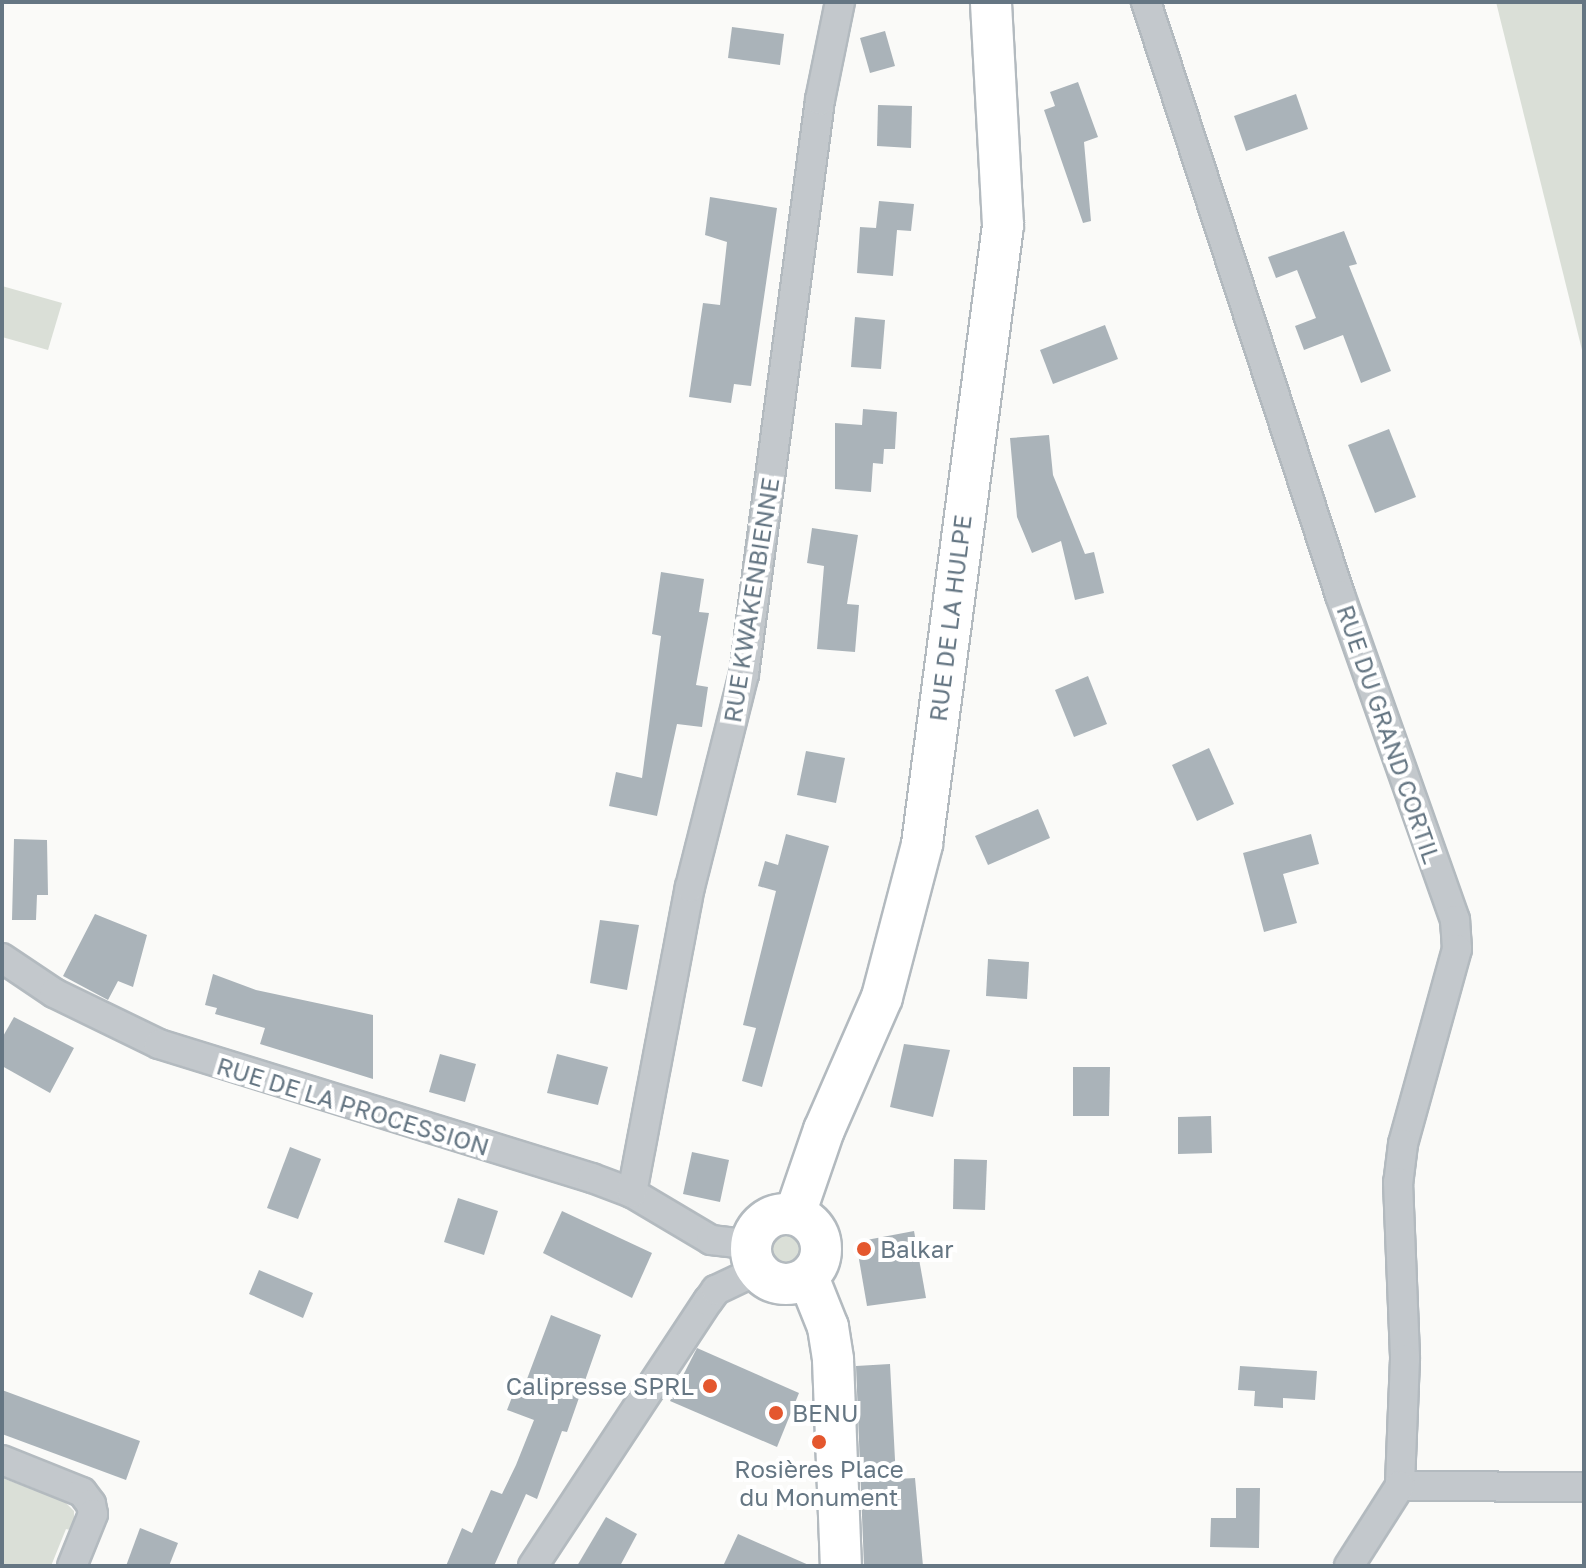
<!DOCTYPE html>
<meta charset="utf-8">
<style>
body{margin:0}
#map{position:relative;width:1586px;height:1568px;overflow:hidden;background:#fafaf8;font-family:"Golos Text",sans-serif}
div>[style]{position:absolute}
.green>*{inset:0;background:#dadfd7}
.round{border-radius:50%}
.building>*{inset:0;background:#aab3b9}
.roads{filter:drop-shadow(2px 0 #b3babf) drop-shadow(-2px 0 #b3babf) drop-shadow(0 2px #b3babf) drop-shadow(0 -2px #b3babf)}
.street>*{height:28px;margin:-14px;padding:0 14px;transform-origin:14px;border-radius:14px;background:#c3c8cc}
.secondary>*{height:40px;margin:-20px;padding:0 20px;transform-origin:20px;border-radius:20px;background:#fff}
.secondary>.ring{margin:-20px;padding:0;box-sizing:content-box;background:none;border:40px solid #fff;border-radius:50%}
.dots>*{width:22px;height:22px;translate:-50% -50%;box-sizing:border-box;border:4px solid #fff;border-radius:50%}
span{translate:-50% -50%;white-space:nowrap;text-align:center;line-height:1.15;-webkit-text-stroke:8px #fff;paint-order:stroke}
.street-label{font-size:24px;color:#657683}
.poi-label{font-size:24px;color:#657683}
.left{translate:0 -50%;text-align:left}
.right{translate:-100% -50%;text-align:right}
.frame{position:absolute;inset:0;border:4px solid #657683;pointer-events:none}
</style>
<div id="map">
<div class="green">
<div style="clip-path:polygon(1496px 2px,1584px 2px,1584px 358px)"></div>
<div style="clip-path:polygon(2px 286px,62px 303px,48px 350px,2px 337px)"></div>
<div class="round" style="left:768px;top:1232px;width:34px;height:34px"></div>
<div style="clip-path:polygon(2px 1478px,63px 1500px,74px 1511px,74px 1531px,66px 1529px,51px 1566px,2px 1566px)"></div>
</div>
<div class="building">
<div style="clip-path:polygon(732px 27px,784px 34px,780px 65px,728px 58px)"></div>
<div style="clip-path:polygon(885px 31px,895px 66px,870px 73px,860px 38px)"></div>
<div style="clip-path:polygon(1078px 82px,1098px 137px,1084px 142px,1091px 221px,1083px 223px,1044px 110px,1055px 106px,1050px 92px)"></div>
<div style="clip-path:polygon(1296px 94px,1308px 129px,1246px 151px,1234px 116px)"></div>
<div style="clip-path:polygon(878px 105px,912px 106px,911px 148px,877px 146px)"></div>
<div style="clip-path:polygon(710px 197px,777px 208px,751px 386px,734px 384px,731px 403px,689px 397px,703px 303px,720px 305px,727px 242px,705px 235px)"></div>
<div style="clip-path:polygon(879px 201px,914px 204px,911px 231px,897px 230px,893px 276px,857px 273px,860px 227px,876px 228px)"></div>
<div style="clip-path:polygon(1344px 231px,1357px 264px,1349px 266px,1391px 371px,1361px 383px,1343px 335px,1304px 350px,1295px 326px,1316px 318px,1297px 270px,1276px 278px,1268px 257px)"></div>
<div style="clip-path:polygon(855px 317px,885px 320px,881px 369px,851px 367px)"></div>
<div style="clip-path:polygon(1105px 325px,1118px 359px,1053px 384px,1040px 350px)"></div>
<div style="clip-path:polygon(863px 409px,897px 412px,895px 449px,884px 449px,883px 464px,873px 463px,871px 492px,835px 489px,835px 423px,862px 425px)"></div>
<div style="clip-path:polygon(1389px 429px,1416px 497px,1375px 513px,1348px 445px)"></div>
<div style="clip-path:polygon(1049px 435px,1053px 475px,1085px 554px,1094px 552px,1104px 593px,1075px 600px,1061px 541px,1032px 553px,1017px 517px,1010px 438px)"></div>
<div style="clip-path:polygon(812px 528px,858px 535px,847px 604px,859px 605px,855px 652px,817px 649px,824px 566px,807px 563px)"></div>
<div style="clip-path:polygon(661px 572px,704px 579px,699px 612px,709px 613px,696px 685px,708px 687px,702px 727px,677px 724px,657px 816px,609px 806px,616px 772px,642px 778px,661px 636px,652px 634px)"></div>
<div style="clip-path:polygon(1088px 676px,1107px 724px,1074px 737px,1055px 690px)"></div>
<div style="clip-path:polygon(1209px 748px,1234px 804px,1197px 821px,1172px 765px)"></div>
<div style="clip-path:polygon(806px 751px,845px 758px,836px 803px,797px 795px)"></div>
<div style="clip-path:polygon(1038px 809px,1050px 838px,988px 865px,975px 836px)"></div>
<div style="clip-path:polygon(786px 834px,829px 846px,762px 1087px,742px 1081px,756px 1028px,743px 1025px,776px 891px,758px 886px,765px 861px,778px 865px)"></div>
<div style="clip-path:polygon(1311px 834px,1319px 864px,1283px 874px,1297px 923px,1264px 932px,1243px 853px)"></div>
<div style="clip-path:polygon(14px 839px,47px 840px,48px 895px,37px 895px,36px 920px,12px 920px)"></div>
<div style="clip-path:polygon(95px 914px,147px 935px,133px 987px,118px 981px,108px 1000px,63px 976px)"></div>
<div style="clip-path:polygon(600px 920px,639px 925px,627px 990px,590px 983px)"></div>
<div style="clip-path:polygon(988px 959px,1029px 962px,1027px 999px,986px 996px)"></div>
<div style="clip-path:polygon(213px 974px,256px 990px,373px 1015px,373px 1079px,260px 1044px,265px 1028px,215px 1014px,217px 1008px,205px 1005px)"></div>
<div style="clip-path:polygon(14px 1017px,74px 1048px,50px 1093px,2px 1066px,2px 1038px)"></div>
<div style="clip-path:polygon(904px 1044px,950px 1050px,933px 1117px,890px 1107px)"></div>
<div style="clip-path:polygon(440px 1054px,476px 1064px,465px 1102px,429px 1092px)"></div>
<div style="clip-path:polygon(557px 1054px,608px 1067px,598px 1105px,547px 1093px)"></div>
<div style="clip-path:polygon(1073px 1067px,1110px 1067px,1109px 1116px,1073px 1116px)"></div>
<div style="clip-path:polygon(1211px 1116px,1212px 1153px,1178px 1154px,1178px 1117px)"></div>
<div style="clip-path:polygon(290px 1147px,321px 1159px,298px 1219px,267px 1208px)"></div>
<div style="clip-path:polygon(692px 1152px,729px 1160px,720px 1202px,683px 1194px)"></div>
<div style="clip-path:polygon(954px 1159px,987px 1160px,985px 1210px,953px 1209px)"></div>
<div style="clip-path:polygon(458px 1198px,498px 1211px,484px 1255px,444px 1242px)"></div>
<div style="clip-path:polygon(562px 1211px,652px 1253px,632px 1298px,543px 1253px)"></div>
<div style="clip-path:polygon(914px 1231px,926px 1298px,867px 1306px,856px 1242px)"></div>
<div style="clip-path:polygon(259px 1270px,313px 1293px,303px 1318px,249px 1294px)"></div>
<div style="clip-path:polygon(551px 1315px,601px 1335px,567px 1432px,562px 1431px,537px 1499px,526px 1494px,494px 1566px,446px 1566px,462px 1528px,472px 1533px,491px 1490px,502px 1494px,516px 1465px,534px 1420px,507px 1410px,517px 1384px,524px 1387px)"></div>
<div style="clip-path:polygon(697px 1348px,799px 1393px,777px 1447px,670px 1401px)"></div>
<div style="clip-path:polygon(890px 1364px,896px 1479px,915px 1478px,923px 1566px,864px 1566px,856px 1366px)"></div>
<div style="clip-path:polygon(1240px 1366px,1317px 1371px,1315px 1400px,1283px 1398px,1283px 1408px,1254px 1406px,1255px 1391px,1238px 1390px)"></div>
<div style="clip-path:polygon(2px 1390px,140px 1441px,126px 1480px,2px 1434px)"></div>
<div style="clip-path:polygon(1236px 1488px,1260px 1488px,1259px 1548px,1210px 1547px,1211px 1518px,1236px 1518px)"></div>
<div style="clip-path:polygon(606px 1517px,637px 1534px,620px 1566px,577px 1566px)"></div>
<div style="clip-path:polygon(140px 1528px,178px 1543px,169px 1566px,126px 1566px)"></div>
<div style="clip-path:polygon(738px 1534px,811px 1566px,723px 1566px)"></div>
</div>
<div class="roads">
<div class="street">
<div style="left:1146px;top:2px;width:624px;rotate:71.88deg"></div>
<div style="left:1340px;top:595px;width:345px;rotate:70.5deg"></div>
<div style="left:1455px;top:920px;width:29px;rotate:86deg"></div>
<div style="left:1457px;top:949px;width:202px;rotate:105.5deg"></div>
<div style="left:1403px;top:1144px;width:38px;rotate:97deg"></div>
<div style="left:1398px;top:1182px;width:177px;rotate:87.7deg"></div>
<div style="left:1405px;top:1359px;width:127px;rotate:92.3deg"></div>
<div style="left:2px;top:958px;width:63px;rotate:33.9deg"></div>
<div style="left:54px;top:993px;width:117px;rotate:25.9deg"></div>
<div style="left:159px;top:1044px;width:453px;rotate:17.2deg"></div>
<div style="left:592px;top:1178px;width:43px;rotate:20.6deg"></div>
<div style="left:632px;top:1193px;width:92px;rotate:30.7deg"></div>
<div style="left:711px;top:1240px;width:42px;rotate:6.8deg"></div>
<div style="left:632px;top:1193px;width:311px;rotate:-79.3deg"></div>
<div style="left:690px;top:887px;width:220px;rotate:-75.8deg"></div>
<div style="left:744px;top:674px;width:579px;rotate:-82.46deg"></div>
<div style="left:820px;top:100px;width:100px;rotate:-78.5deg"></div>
<div style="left:2px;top:1460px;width:86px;rotate:21.8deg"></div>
<div style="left:82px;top:1492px;width:15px;rotate:53deg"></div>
<div style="left:91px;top:1504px;width:10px;rotate:79deg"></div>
<div style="left:93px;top:1514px;width:56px;rotate:112deg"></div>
<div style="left:1400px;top:1486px;width:184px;rotate:0.3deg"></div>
<div style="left:533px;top:1566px;width:318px;rotate:-56.6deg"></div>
<div style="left:708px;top:1301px;width:14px;rotate:-54deg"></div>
<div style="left:716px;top:1290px;width:44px;rotate:-25.4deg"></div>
<div style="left:1349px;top:1566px;width:95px;rotate:-57.5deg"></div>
</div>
<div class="secondary">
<div style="left:795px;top:1214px;width:89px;rotate:-71deg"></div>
<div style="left:824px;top:1130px;width:145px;rotate:-66.4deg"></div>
<div style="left:882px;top:997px;width:158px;rotate:-75.3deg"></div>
<div style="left:922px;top:844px;width:624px;rotate:-82.54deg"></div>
<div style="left:1003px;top:225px;width:223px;rotate:-93.1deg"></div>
<div class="ring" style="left:751px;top:1214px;width:30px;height:30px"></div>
<div style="left:808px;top:1277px;width:54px;rotate:68.2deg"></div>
<div style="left:828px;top:1327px;width:33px;rotate:81deg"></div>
<div style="left:833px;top:1360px;width:206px;rotate:87.8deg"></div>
</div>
</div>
<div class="dots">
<div style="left:864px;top:1249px;background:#e4572e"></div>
<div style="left:710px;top:1386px;background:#e4572e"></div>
<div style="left:776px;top:1413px;background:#e4572e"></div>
<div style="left:819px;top:1442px;background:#e4572e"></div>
</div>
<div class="street-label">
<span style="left:751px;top:600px;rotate:-81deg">RUE KWAKENBIENNE</span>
<span style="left:950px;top:618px;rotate:-83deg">RUE DE LA HULPE</span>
<span style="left:1389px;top:734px;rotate:71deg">RUE DU GRAND CORTIL</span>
<span style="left:353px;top:1106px;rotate:17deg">RUE DE LA PROCESSION</span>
</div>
<div class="poi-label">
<span class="left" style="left:880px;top:1249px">Balkar</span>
<span class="right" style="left:694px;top:1386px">Calipresse SPRL</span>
<span class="left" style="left:792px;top:1413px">BENU</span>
<span style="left:819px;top:1483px">Rosières Place<br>du Monument</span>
</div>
<div class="frame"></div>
</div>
